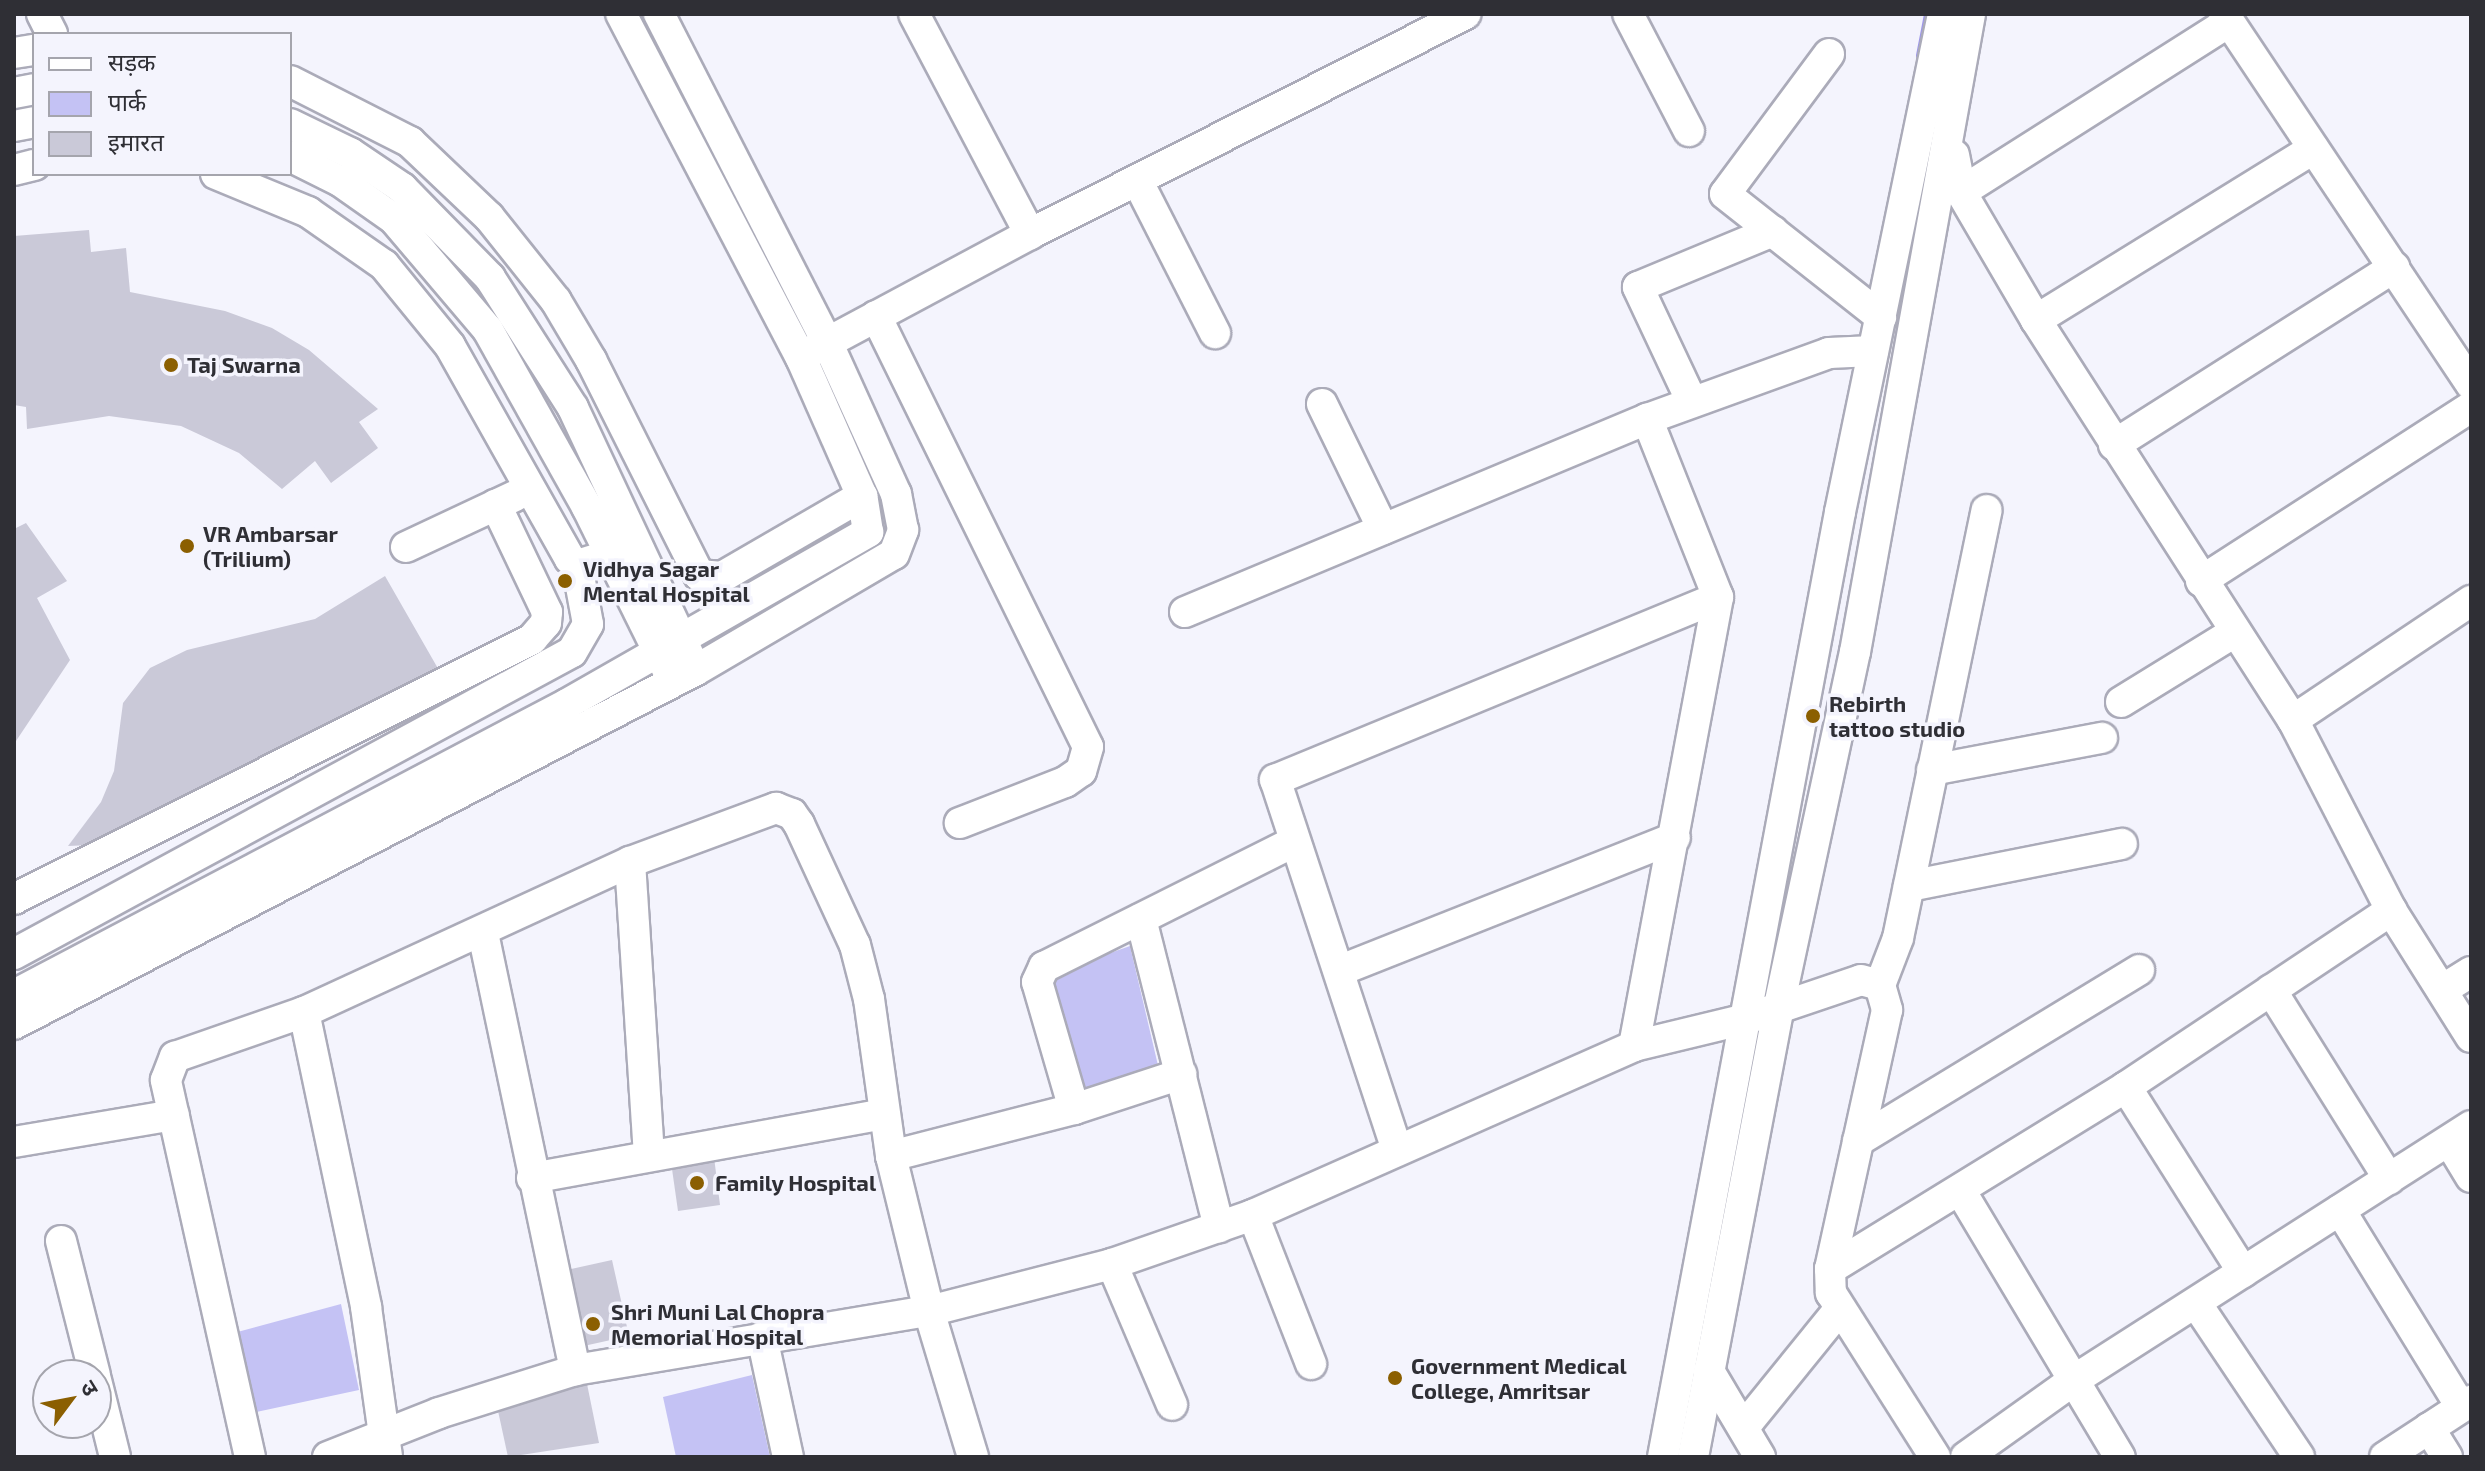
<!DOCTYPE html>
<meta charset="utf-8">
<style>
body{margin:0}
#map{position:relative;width:2485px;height:1471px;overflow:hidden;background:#f4f4fd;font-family:"Exo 2","Noto Sans Devanagari",sans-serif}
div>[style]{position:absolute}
.green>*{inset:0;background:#c4c2f4}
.stream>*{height:7px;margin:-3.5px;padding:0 3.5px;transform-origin:3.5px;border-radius:3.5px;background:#9d96ea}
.building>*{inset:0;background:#cac9d8}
.roads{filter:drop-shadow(2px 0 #ababb9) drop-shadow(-2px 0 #ababb9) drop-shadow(0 2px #ababb9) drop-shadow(0 -2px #ababb9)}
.minor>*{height:30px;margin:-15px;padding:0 15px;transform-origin:15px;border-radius:15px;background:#fff}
.dots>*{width:22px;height:22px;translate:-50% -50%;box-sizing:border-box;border:4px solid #f4f4fd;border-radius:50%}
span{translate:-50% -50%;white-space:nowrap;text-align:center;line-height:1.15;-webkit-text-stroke:7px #f4f4fd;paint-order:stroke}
.poi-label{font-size:22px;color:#2f2f35;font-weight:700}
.left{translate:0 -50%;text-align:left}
.frame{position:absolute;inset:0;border:16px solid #2f2f35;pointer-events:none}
.legend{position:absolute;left:32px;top:32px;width:260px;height:144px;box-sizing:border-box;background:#f4f4fd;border:2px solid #a5a5ad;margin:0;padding:10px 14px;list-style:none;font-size:24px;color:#2f2f35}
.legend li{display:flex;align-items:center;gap:16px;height:40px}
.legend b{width:40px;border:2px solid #a5a5ad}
.north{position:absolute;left:32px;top:1359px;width:80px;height:80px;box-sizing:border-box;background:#f4f4fd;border:2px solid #a5a5ad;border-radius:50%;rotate:58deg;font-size:22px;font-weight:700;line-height:32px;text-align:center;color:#2f2f35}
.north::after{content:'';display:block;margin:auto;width:28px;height:36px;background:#8b5f01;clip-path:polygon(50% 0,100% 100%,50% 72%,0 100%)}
</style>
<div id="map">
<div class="green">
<div style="clip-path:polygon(1130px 946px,1160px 1074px,1077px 1093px,1048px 975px)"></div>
<div style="clip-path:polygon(341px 1304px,359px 1390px,247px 1414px,230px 1334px)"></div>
<div style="clip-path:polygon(752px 1375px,770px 1457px,676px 1457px,663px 1397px)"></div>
</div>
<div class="stream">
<div style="left:1919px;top:55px;width:42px;rotate:-79deg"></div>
</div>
<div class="building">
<div style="clip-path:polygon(89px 230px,91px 252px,126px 248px,130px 292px,225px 311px,272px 328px,309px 350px,378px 409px,359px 422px,378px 448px,331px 483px,315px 461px,282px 489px,239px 453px,181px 426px,109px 416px,27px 429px,26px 407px,14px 405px,14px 236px)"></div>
<div style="clip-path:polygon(26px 523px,67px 581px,37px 598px,70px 660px,14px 744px,14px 529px)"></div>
<div style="clip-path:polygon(385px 576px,444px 679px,114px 844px,68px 846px,101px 802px,114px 771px,123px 703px,150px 668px,187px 650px,315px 619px)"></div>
<div style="clip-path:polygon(713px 1149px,720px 1205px,678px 1211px,670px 1155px)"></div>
<div style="clip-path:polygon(612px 1260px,629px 1336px,570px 1349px,553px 1273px)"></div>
<div style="clip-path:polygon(586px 1379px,599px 1443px,508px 1457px,495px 1397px)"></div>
</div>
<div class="roads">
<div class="minor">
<div style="left:42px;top:14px;width:22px;rotate:63deg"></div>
<div style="left:914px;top:14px;width:249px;rotate:62.2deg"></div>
<div style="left:1628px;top:14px;width:132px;rotate:62.5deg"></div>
<div style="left:2224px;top:14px;width:446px;rotate:56.3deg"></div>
<div style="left:14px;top:53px;width:20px;rotate:-9deg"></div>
<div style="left:1829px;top:54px;width:174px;rotate:126.6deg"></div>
<div style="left:1725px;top:194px;width:199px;rotate:38.3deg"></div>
<div style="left:290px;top:81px;width:135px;rotate:26.9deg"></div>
<div style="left:410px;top:142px;width:109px;rotate:43.5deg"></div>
<div style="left:489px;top:217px;width:107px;rotate:51.4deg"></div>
<div style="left:556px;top:301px;width:69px;rotate:59.3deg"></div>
<div style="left:591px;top:360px;width:241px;rotate:63.3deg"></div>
<div style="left:699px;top:575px;width:23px;rotate:5deg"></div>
<div style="left:722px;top:577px;width:162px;rotate:-30.1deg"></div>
<div style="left:14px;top:93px;width:20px;rotate:-11deg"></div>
<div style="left:290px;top:124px;width:67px;rotate:25.8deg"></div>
<div style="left:350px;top:153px;width:63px;rotate:33.9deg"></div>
<div style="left:402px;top:188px;width:126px;rotate:45.6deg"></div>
<div style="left:490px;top:278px;width:154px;rotate:57.4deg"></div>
<div style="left:573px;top:408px;width:276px;rotate:64.9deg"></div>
<div style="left:14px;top:126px;width:20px;rotate:-11deg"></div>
<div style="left:1954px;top:155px;width:38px;rotate:79deg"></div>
<div style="left:1961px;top:192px;width:148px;rotate:59.6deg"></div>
<div style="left:2036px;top:320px;width:475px;rotate:57.3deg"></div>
<div style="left:2293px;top:720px;width:214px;rotate:62.7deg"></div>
<div style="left:2391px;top:910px;width:150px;rotate:57.8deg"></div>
<div style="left:290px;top:156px;width:56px;rotate:26.6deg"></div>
<div style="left:340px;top:181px;width:66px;rotate:35.1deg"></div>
<div style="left:394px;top:219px;width:145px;rotate:49.7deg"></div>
<div style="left:488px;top:330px;width:203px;rotate:60.8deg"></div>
<div style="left:587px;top:507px;width:181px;rotate:63.7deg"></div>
<div style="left:14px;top:170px;width:21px;rotate:-14deg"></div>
<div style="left:216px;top:174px;width:100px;rotate:22.4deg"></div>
<div style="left:308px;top:212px;width:93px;rotate:34.9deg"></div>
<div style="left:384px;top:265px;width:104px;rotate:50.8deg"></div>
<div style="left:450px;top:346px;width:244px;rotate:60.6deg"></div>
<div style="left:570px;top:559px;width:9px;rotate:41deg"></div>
<div style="left:577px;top:565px;width:17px;rotate:-17deg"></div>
<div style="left:1137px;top:180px;width:172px;rotate:63deg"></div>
<div style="left:1961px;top:192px;width:317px;rotate:-32.4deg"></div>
<div style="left:876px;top:316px;width:480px;rotate:63.8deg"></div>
<div style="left:1088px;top:747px;width:25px;rotate:106deg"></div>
<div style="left:1081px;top:771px;width:19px;rotate:145deg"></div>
<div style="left:1065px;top:782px;width:113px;rotate:158.7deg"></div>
<div style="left:2036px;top:320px;width:326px;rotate:-31.7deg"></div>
<div style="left:810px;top:352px;width:250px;rotate:-28.2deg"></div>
<div style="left:1030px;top:234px;width:488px;rotate:-26.8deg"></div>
<div style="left:1692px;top:402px;width:127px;rotate:-115.2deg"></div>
<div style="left:1638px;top:287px;width:146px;rotate:-22.5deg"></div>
<div style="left:1322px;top:404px;width:139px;rotate:64deg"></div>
<div style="left:2114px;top:445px;width:332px;rotate:-32.4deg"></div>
<div style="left:406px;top:547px;width:120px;rotate:-25.1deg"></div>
<div style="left:2201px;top:581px;width:321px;rotate:-32.8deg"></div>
<div style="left:1185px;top:612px;width:501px;rotate:-22.67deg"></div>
<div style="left:1647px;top:419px;width:194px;rotate:-19.9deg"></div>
<div style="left:1829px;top:353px;width:44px;rotate:-2.6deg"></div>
<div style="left:2121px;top:702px;width:134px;rotate:-31.6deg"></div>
<div style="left:2293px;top:720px;width:214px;rotate:-33.8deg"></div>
<div style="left:1932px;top:770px;width:173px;rotate:-10.7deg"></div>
<div style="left:630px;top:862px;width:294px;rotate:86.3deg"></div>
<div style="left:1909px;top:886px;width:217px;rotate:-11.2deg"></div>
<div style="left:14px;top:899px;width:580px;rotate:-26.65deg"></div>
<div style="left:532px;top:639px;width:21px;rotate:-49deg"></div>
<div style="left:546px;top:623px;width:11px;rotate:-85deg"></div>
<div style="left:547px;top:612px;width:119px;rotate:-115.5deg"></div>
<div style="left:1141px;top:919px;width:318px;rotate:75.8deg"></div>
<div style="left:483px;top:933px;width:447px;rotate:78.1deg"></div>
<div style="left:14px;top:954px;width:634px;rotate:-28.42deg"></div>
<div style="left:572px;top:652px;width:32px;rotate:-60deg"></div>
<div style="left:588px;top:624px;width:60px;rotate:-100.6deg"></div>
<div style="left:1341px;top:970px;width:359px;rotate:-21.6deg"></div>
<div style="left:1880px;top:985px;width:50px;rotate:-69deg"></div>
<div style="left:1898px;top:938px;width:437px;rotate:-78.3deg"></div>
<div style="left:2271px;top:990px;width:223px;rotate:58deg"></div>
<div style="left:2442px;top:990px;width:34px;rotate:-32deg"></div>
<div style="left:14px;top:995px;width:625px;rotate:-27.75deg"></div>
<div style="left:567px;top:704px;width:347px;rotate:-29.7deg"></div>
<div style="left:868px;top:532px;width:36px;rotate:-99deg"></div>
<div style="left:862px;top:496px;width:151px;rotate:-113.8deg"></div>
<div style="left:801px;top:358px;width:388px;rotate:-117.6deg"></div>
<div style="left:304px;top:1012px;width:301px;rotate:78.1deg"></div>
<div style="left:366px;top:1307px;width:151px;rotate:82deg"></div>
<div style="left:14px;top:1024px;width:768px;rotate:-27.43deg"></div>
<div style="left:696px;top:670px;width:229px;rotate:-30.4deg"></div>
<div style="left:894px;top:554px;width:26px;rotate:-69deg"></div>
<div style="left:903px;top:530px;width:37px;rotate:-101deg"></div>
<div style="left:896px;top:494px;width:167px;rotate:-114.4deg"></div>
<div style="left:827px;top:342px;width:369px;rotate:-117.1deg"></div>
<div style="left:1634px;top:1046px;width:457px;rotate:-79.4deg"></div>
<div style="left:1718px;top:597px;width:192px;rotate:-111.7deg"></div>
<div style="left:2126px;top:1087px;width:219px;rotate:57.7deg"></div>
<div style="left:1074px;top:1109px;width:132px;rotate:-106.2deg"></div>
<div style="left:1037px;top:982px;width:17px;rotate:-65deg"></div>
<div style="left:1044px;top:967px;width:280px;rotate:-26.6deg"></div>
<div style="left:1858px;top:1141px;width:329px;rotate:-31.3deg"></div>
<div style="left:2449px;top:1141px;width:42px;rotate:58.6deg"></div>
<div style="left:14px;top:1142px;width:162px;rotate:-9.6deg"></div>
<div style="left:1397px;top:1150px;width:390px;rotate:-108.2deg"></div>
<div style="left:1275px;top:780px;width:479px;rotate:-22.4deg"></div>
<div style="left:891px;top:1156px;width:189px;rotate:-14.4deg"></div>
<div style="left:1074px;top:1109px;width:113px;rotate:-18.1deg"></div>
<div style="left:532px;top:1178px;width:358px;rotate:-10.3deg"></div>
<div style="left:1960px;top:1190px;width:311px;rotate:59.1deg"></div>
<div style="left:2340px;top:1210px;width:231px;rotate:58.4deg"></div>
<div style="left:1253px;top:1215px;width:160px;rotate:68.7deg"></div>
<div style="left:61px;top:1241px;width:138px;rotate:75.8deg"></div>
<div style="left:1112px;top:1264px;width:153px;rotate:66.9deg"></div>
<div style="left:1830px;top:1269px;width:347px;rotate:-31.6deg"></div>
<div style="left:2126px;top:1087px;width:319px;rotate:-33.7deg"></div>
<div style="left:2196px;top:1303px;width:185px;rotate:56.2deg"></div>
<div style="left:762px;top:1337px;width:123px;rotate:77.8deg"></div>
<div style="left:1709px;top:1371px;width:100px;rotate:59.3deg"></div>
<div style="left:96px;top:1380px;width:79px;rotate:76.1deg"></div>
<div style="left:1744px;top:1427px;width:149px;rotate:-51deg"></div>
<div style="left:2429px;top:1428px;width:34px;rotate:58deg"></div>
<div style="left:250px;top:1457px;width:386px;rotate:-102.6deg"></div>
<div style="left:166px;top:1080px;width:25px;rotate:-69deg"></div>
<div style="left:175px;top:1057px;width:137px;rotate:-19.2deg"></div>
<div style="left:304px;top:1012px;width:359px;rotate:-24.7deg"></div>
<div style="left:630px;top:862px;width:156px;rotate:-20.3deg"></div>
<div style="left:776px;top:808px;width:17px;rotate:21deg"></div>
<div style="left:792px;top:814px;width:12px;rotate:55deg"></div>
<div style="left:799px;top:824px;width:133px;rotate:65.2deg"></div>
<div style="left:855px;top:945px;width:56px;rotate:75.5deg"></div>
<div style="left:869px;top:999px;width:159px;rotate:82deg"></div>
<div style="left:891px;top:1156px;width:160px;rotate:76.2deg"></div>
<div style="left:929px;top:1311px;width:152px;rotate:73.2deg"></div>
<div style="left:328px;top:1457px;width:119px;rotate:-21.6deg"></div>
<div style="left:439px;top:1413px;width:143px;rotate:-17.5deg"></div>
<div style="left:575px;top:1370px;width:359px;rotate:-9.5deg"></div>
<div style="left:929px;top:1311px;width:189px;rotate:-14.4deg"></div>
<div style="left:1112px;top:1264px;width:149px;rotate:-19.2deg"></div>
<div style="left:1253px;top:1215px;width:417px;rotate:-23.9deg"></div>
<div style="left:1634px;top:1046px;width:115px;rotate:-13.6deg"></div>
<div style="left:1746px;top:1019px;width:121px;rotate:-18.7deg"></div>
<div style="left:1861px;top:980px;width:20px;rotate:15deg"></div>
<div style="left:1880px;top:985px;width:26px;rotate:74deg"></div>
<div style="left:1887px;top:1010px;width:265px;rotate:102.4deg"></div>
<div style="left:1830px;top:1269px;width:24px;rotate:88deg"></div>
<div style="left:1831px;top:1293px;width:194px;rotate:57.6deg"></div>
<div style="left:1663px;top:1457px;width:961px;rotate:-79.39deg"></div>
<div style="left:1840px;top:512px;width:509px;rotate:-78.31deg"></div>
<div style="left:1693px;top:1457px;width:459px;rotate:-79.2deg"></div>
<div style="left:1779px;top:1006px;width:362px;rotate:-77.9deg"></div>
<div style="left:1855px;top:652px;width:648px;rotate:-79.78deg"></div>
<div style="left:1966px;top:1457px;width:133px;rotate:-35.5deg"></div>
<div style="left:2074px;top:1380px;width:471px;rotate:-32.6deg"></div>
<div style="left:2385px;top:1457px;width:103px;rotate:-33.1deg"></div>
</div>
</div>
<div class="dots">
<div style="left:171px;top:365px;background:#8b5f01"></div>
<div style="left:187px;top:546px;background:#8b5f01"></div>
<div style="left:565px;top:581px;background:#8b5f01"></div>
<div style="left:1813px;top:716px;background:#8b5f01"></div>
<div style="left:697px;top:1183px;background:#8b5f01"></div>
<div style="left:593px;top:1324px;background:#8b5f01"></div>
<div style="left:1395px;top:1378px;background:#8b5f01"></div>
</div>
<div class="poi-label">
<span class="left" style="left:187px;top:365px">Taj Swarna</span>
<span class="left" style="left:203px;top:546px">VR Ambarsar<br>(Trilium)</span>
<span class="left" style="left:583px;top:581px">Vidhya Sagar<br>Mental Hospital</span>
<span class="left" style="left:1829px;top:716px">Rebirth<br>tattoo studio</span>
<span class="left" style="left:715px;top:1183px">Family Hospital</span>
<span class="left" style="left:611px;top:1324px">Shri Muni Lal Chopra<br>Memorial Hospital</span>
<span class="left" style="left:1411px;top:1378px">Government Medical<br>College, Amritsar</span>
</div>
<div class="frame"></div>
<ul class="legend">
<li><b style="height:10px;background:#fff"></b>सड़क</li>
<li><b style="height:22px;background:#c4c2f4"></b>पार्क</li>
<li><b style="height:22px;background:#cac9d8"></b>इमारत</li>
</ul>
<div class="north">उ</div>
</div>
